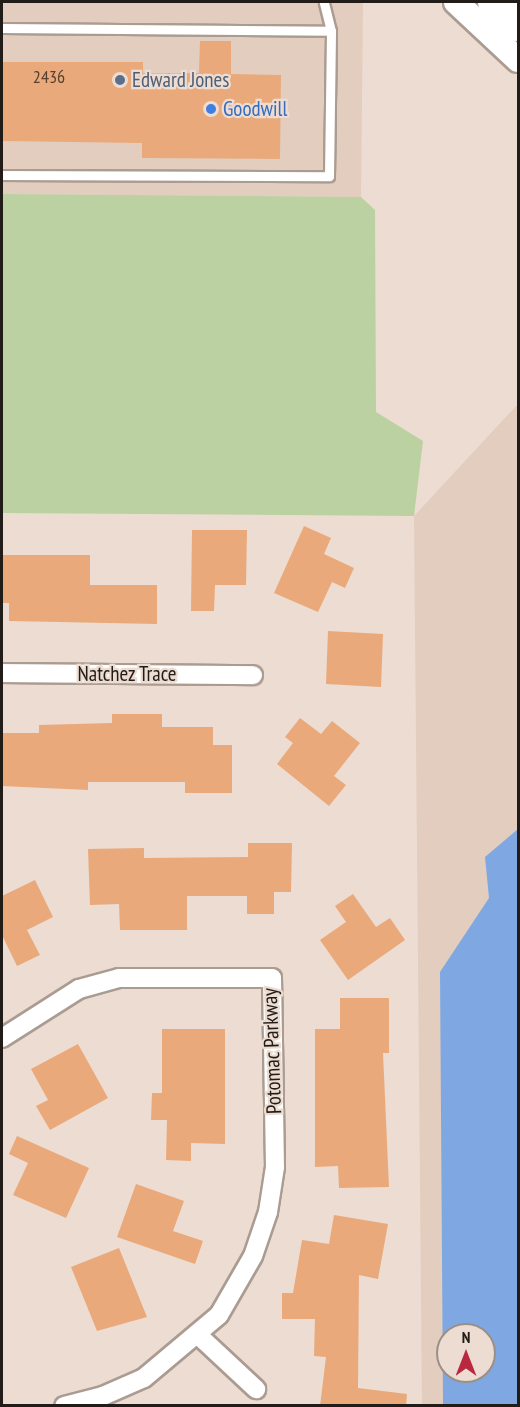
<!DOCTYPE html>
<style>
body{margin:0}
#map{position:relative;width:520px;height:1407px;overflow:hidden;background:#ecdcd1;font-family:"PT Sans Narrow",sans-serif}
div>[style]{position:absolute}
.built>*{inset:0;background:#e3cdbe}
.green>*{inset:0;background:#bbd1a2}
.water>*{inset:0;background:#7fa8e3}
.building>*{inset:0;background:#eaa97b}
.roads{filter:drop-shadow(2px 0 #ab9c92) drop-shadow(-2px 0 #ab9c92) drop-shadow(0 2px #ab9c92) drop-shadow(0 -2px #ab9c92)}
.service>*{height:9px;margin:-4.5px;padding:0 4.5px;transform-origin:4.5px;border-radius:4.5px;background:#fff}
.minor>*{height:18px;margin:-9px;padding:0 9px;transform-origin:9px;border-radius:9px;background:#fff}
.secondary>*{height:24px;margin:-12px;padding:0 12px;transform-origin:12px;border-radius:12px;background:#fff}
.motorway>*{height:32px;margin:-16px;padding:0 16px;transform-origin:16px;border-radius:16px;background:#fff}
.dots>*{width:16px;height:16px;translate:-50% -50%;box-sizing:border-box;border:3px solid #ecdcd1;border-radius:50%}
span{translate:-50% -50%;white-space:nowrap;text-align:center;line-height:1.15;-webkit-text-stroke:4.5px #ecdcd1;paint-order:stroke}
.number-label{font-size:18px;color:#543f31}
.number-label span{-webkit-text-stroke-width:0}
.service-label{font-size:21px;color:#4e5e75}
.left{translate:0 -50%;text-align:left}
.shop-label{font-size:21px;color:#366cbe}
.street-label{font-size:21px;color:#221c18}
.frame{position:absolute;inset:0;border:3px solid #221c18;pointer-events:none}
.north{position:absolute;left:436px;top:1323px;width:60px;height:60px;box-sizing:border-box;background:#ecdcd1;border:2px solid #9b8f87;border-radius:50%;rotate:0deg;font-size:16px;font-weight:700;line-height:24px;text-align:center;color:#221c18}
.north::after{content:'';display:block;margin:auto;width:21px;height:27px;background:#b9283f;clip-path:polygon(50% 0,100% 100%,50% 72%,0 100%)}
</style>
<div id="map">
<div class="built">
<div style="clip-path:polygon(2px 2px,363px 2px,361px 197px,2px 194px)"></div>
<div style="clip-path:polygon(evenodd,518px 404px,518px 1405px,422px 1405px,414px 516px,518px 404px,448px 1335px,484px 1335px,484px 1371px,448px 1371px,448px 1335px)"></div>
</div>
<div class="green">
<div style="clip-path:polygon(2px 194px,361px 197px,375px 210px,376px 412px,423px 441px,414px 516px,2px 513px)"></div>
</div>
<div class="water">
<div style="clip-path:polygon(evenodd,518px 829px,518px 1405px,443px 1405px,440px 972px,489px 898px,485px 857px,518px 829px,448px 1335px,484px 1335px,484px 1371px,448px 1371px,448px 1335px)"></div>
</div>
<div class="building">
<div style="clip-path:polygon(200px 41px,231px 41px,231px 74px,281px 75px,280px 159px,142px 158px,142px 143px,2px 141px,2px 62px,143px 62px,143px 73px,199px 73px)"></div>
<div style="clip-path:polygon(304px 526px,331px 538px,324px 554px,354px 568px,345px 588px,332px 582px,318px 612px,274px 593px)"></div>
<div style="clip-path:polygon(192px 530px,247px 530px,246px 585px,215px 585px,214px 611px,191px 611px)"></div>
<div style="clip-path:polygon(2px 555px,90px 555px,90px 585px,157px 585px,157px 624px,9px 621px,9px 603px,2px 603px)"></div>
<div style="clip-path:polygon(328px 631px,383px 634px,381px 687px,326px 684px)"></div>
<div style="clip-path:polygon(112px 714px,162px 714px,162px 727px,213px 727px,213px 745px,232px 745px,232px 793px,185px 793px,185px 782px,88px 782px,88px 790px,2px 786px,2px 733px,39px 733px,39px 725px,112px 723px)"></div>
<div style="clip-path:polygon(300px 718px,321px 734px,332px 721px,360px 743px,334px 776px,346px 785px,329px 806px,277px 764px,293px 743px,285px 737px)"></div>
<div style="clip-path:polygon(248px 843px,292px 843px,291px 892px,274px 892px,274px 914px,247px 914px,247px 896px,187px 896px,187px 930px,120px 930px,119px 904px,90px 905px,88px 849px,144px 848px,144px 858px,248px 857px)"></div>
<div style="clip-path:polygon(35px 880px,53px 917px,27px 930px,40px 955px,17px 966px,2px 935px,2px 896px)"></div>
<div style="clip-path:polygon(353px 894px,376px 927px,390px 918px,405px 940px,348px 980px,320px 940px,346px 922px,335px 906px)"></div>
<div style="clip-path:polygon(340px 998px,389px 998px,389px 1053px,383px 1053px,389px 1187px,339px 1188px,338px 1166px,315px 1167px,315px 1029px,340px 1029px)"></div>
<div style="clip-path:polygon(162px 1029px,225px 1029px,225px 1144px,191px 1143px,191px 1161px,166px 1160px,167px 1120px,151px 1120px,152px 1093px,162px 1093px)"></div>
<div style="clip-path:polygon(78px 1044px,108px 1098px,50px 1130px,36px 1106px,48px 1100px,31px 1069px)"></div>
<div style="clip-path:polygon(17px 1136px,89px 1168px,66px 1218px,13px 1195px,28px 1163px,9px 1154px)"></div>
<div style="clip-path:polygon(136px 1184px,184px 1201px,173px 1231px,203px 1241px,195px 1264px,117px 1237px)"></div>
<div style="clip-path:polygon(334px 1215px,388px 1224px,378px 1279px,359px 1275px,358px 1388px,407px 1394px,406px 1406px,320px 1406px,326px 1357px,314px 1356px,315px 1319px,282px 1319px,282px 1293px,293px 1293px,302px 1240px,329px 1244px)"></div>
<div style="clip-path:polygon(119px 1248px,147px 1317px,97px 1331px,71px 1267px)"></div>
</div>
<div class="roads">
<div class="service">
<div style="left:2px;top:28px;width:329px;rotate:0.5deg"></div>
<div style="left:331px;top:31px;width:30px;rotate:-104deg"></div>
<div style="left:2px;top:175px;width:327px;rotate:0.2deg"></div>
<div style="left:329px;top:176px;width:145px;rotate:-89.2deg"></div>
</div>
<div class="minor">
<div style="left:2px;top:673px;width:251px;rotate:0.5deg"></div>
<div style="left:2px;top:1038px;width:91px;rotate:-32.5deg"></div>
<div style="left:79px;top:989px;width:41px;rotate:-15.4deg"></div>
<div style="left:119px;top:978px;width:153px"></div>
<div style="left:272px;top:978px;width:189px;rotate:89.1deg"></div>
<div style="left:275px;top:1167px;width:46px;rotate:98.8deg"></div>
<div style="left:268px;top:1212px;width:46px;rotate:108.8deg"></div>
<div style="left:253px;top:1256px;width:68px;rotate:120deg"></div>
<div style="left:219px;top:1315px;width:98px;rotate:140deg"></div>
<div style="left:144px;top:1378px;width:45px;rotate:156.3deg"></div>
<div style="left:103px;top:1396px;width:40px;rotate:165.6deg"></div>
<div style="left:197px;top:1334px;width:81px;rotate:43deg"></div>
</div>
<div class="secondary">
<div style="left:456px;top:2px;width:85px;rotate:43.1deg"></div>
</div>
<div class="motorway">
<div style="left:494px;top:2px;width:33px;rotate:44deg"></div>
</div>
</div>
<div class="dots">
<div style="left:120px;top:80px;background:#5c6f8a"></div>
<div style="left:211px;top:109px;background:#3f7fe0"></div>
</div>
<div class="number-label">
<span style="left:49px;top:77px">2436</span>
</div>
<div class="service-label">
<span class="left" style="left:132px;top:80px">Edward Jones</span>
</div>
<div class="shop-label">
<span class="left" style="left:223px;top:109px">Goodwill</span>
</div>
<div class="street-label">
<span style="left:127px;top:674px">Natchez Trace</span>
<span style="left:272px;top:1051px;rotate:-92deg">Potomac Parkway</span>
</div>
<div class="frame"></div>
<div class="north">N</div>
</div>
